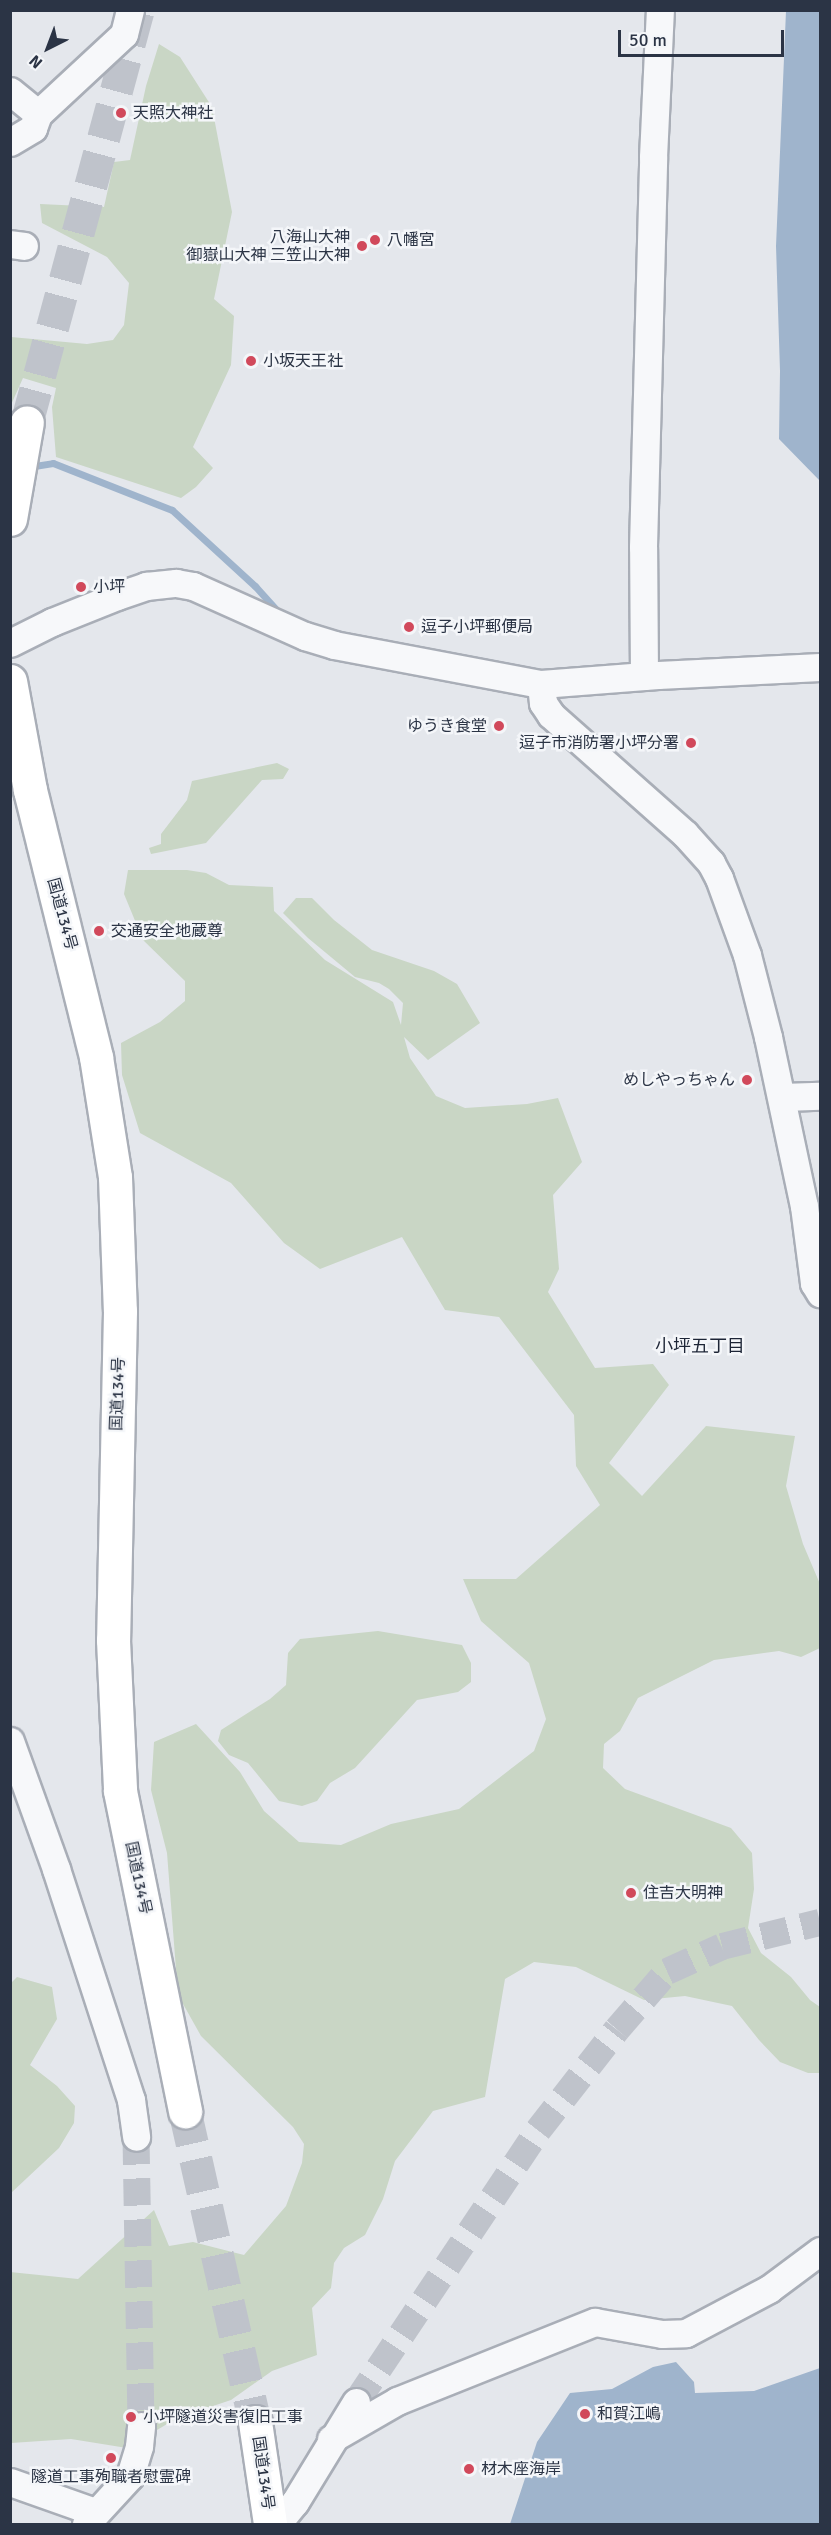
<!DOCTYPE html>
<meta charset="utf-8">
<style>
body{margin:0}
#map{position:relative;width:831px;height:2535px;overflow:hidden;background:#e4e7ec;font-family:Signika,"Noto Sans JP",sans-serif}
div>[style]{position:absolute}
.green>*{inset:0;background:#c9d6c5}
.water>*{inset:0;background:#9fb4cc}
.stream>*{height:7px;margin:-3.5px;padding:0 3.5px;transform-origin:3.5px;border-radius:3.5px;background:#9fb4cc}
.minor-tunnel>*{height:27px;margin-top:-13.5px;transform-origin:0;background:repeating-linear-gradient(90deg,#bfc3cb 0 27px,transparent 0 41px)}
.highway-tunnel>*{height:33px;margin-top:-16.5px;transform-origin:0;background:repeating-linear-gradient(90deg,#bfc3cb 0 33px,transparent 0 49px)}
.roads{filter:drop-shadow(2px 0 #a9aeb7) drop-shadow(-2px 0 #a9aeb7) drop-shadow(0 2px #a9aeb7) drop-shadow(0 -2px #a9aeb7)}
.minor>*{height:27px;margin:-13.5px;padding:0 13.5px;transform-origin:13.5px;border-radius:13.5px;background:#f7f8fa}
.highway>*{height:33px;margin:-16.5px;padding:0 16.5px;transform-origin:16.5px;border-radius:16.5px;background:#fff}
.dots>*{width:16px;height:16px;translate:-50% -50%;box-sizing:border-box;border:3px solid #f4f6f9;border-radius:50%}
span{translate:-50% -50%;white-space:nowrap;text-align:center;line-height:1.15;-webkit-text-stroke:5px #f4f6f9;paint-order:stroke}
.poi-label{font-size:16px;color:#2b3445}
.left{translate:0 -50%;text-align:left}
.right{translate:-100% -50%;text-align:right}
.street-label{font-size:16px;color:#2b3445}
.neighbourhood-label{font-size:18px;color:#1d2536}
.frame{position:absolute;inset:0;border:12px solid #2b3445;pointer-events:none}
.north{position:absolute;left:18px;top:18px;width:60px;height:60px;-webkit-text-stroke:4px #f4f6f9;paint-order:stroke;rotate:222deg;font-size:16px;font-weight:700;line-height:24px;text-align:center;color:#2b3445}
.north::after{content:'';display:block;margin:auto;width:21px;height:27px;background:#2b3445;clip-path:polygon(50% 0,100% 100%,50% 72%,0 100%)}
.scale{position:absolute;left:618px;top:30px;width:166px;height:27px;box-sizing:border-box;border:3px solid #2b3445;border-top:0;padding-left:8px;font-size:18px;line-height:21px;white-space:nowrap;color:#2b3445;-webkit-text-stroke:4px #f4f6f9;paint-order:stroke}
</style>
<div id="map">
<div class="green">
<div style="clip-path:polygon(159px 44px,180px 57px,212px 107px,232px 212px,214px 299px,234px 316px,231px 365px,193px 447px,213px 468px,196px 487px,181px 498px,56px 457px,52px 407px,56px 388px,23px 378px,10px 407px,11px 337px,87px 344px,113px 340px,124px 325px,129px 283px,107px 257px,42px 223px,40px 204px,104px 207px,114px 162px,130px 160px,146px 86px)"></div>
<div style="clip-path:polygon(277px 763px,289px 769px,283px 779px,262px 780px,206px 843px,151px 854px,149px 848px,161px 844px,161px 834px,187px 800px,192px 781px)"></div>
<div style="clip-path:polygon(128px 870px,187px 870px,206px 873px,229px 885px,273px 887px,274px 911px,325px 960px,393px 1002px,401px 1025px,403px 1003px,389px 989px,379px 983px,355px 977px,308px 938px,283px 913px,296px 898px,312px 898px,334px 920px,372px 950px,434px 971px,457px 984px,480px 1023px,428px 1060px,404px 1037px,410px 1058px,436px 1096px,465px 1108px,527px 1104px,558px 1098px,582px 1162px,553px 1195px,559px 1269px,548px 1292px,595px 1368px,653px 1364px,669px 1385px,609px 1463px,642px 1496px,706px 1426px,795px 1436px,786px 1486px,803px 1544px,820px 1584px,820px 1648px,801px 1657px,779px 1651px,714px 1660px,638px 1698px,620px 1731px,604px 1744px,603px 1768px,625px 1789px,731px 1828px,752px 1853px,754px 1889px,748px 1928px,761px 1953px,791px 1977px,810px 2000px,820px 2007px,820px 2073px,808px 2073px,780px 2062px,759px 2040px,732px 2006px,685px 1996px,644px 2000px,576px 1967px,534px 1962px,505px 1979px,485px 2097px,433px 2111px,395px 2161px,383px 2199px,365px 2235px,344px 2248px,334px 2263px,331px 2288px,312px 2308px,317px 2355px,272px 2371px,231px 2400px,177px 2418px,127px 2448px,71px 2439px,11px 2443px,10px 2272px,78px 2279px,154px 2210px,169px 2246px,193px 2242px,244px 2255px,286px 2206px,302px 2163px,304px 2144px,293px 2127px,201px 2036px,178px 1995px,167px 1853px,151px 1790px,154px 1742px,196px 1724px,240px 1772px,264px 1811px,299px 1842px,341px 1845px,391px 1824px,459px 1809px,534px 1751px,546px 1719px,529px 1663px,481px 1621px,463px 1579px,516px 1579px,600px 1505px,576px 1466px,574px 1415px,499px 1317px,445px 1310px,402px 1237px,320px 1269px,284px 1243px,231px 1183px,140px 1133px,122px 1075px,121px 1043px,160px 1022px,185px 1001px,185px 981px,143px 940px,124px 894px)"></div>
<div style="clip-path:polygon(378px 1631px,462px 1645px,471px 1663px,471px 1682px,458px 1692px,417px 1700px,355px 1768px,330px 1783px,317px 1801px,302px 1806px,279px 1801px,248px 1763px,229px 1755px,218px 1741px,221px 1730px,270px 1699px,286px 1685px,288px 1653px,300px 1639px)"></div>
<div style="clip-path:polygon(17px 1977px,52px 1987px,57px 2019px,30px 2065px,57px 2086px,75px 2106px,74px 2123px,59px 2148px,11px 2193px,10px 1984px)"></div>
</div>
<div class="water">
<div style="clip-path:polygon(786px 11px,820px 11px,820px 481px,779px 439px,780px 371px,776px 246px)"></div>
<div style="clip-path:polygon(676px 2362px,694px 2382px,695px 2393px,754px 2391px,820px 2368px,820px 2524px,510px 2524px,537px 2442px,570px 2393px,612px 2389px,653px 2367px)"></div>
</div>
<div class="stream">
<div style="left:28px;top:467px;width:25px;rotate:-9deg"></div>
<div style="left:53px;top:463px;width:128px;rotate:21.6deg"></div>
<div style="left:172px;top:510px;width:113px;rotate:42.5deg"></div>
<div style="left:255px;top:586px;width:31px;rotate:48deg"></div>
</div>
<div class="minor-tunnel">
<div style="left:136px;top:2137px;width:289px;rotate:89deg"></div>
<div style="left:356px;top:2402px;width:327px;rotate:-56.2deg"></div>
<div style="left:538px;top:2130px;width:128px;rotate:-52deg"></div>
<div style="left:617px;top:2029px;width:77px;rotate:-49.2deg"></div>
<div style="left:667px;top:1971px;width:60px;rotate:-24.4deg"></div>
<div style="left:722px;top:1946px;width:101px;rotate:-13.8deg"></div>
</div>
<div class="highway-tunnel">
<div style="left:27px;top:422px;width:427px;rotate:-74.9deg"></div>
<div style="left:185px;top:2111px;width:319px;rotate:77.3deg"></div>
</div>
<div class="roads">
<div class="minor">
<div style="left:10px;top:91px;width:36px;rotate:39deg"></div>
<div style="left:10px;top:142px;width:27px;rotate:-31deg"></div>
<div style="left:33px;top:128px;width:15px;rotate:-70deg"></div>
<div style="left:38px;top:114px;width:117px;rotate:-42.9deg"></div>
<div style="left:124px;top:34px;width:25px;rotate:-76deg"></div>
<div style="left:10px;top:244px;width:14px;rotate:8deg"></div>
<div style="left:10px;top:643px;width:47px;rotate:-26.6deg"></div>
<div style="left:52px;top:622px;width:70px;rotate:-21.8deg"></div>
<div style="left:117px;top:596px;width:31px;rotate:-19deg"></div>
<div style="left:146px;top:586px;width:30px;rotate:-6deg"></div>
<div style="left:176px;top:583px;width:17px;rotate:10deg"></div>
<div style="left:193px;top:586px;width:123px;rotate:24.1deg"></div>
<div style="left:305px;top:636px;width:30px;rotate:17deg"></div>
<div style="left:334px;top:645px;width:211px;rotate:10.7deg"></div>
<div style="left:541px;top:684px;width:117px;rotate:-4.4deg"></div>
<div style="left:658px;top:675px;width:162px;rotate:-2.8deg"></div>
<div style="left:644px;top:676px;width:129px;rotate:-90.4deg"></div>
<div style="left:643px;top:547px;width:390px;rotate:-88.5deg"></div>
<div style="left:653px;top:157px;width:147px;rotate:-87.3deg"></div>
<div style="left:541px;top:684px;width:19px;rotate:84deg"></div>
<div style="left:543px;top:703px;width:14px;rotate:56deg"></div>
<div style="left:551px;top:715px;width:179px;rotate:41.6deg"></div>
<div style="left:685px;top:834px;width:39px;rotate:48deg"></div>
<div style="left:711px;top:863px;width:17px;rotate:62deg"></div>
<div style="left:719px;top:878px;width:82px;rotate:70deg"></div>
<div style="left:747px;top:955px;width:85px;rotate:75.6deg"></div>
<div style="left:768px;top:1037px;width:173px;rotate:78deg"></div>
<div style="left:804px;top:1206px;width:78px;rotate:82.6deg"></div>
<div style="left:814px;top:1283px;width:12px;rotate:59deg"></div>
<div style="left:782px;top:1097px;width:38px;rotate:-2deg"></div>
<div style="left:10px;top:1741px;width:136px;rotate:70.2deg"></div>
<div style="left:56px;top:1869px;width:243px;rotate:72deg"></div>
<div style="left:131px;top:2100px;width:37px;rotate:82deg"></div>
<div style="left:331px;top:2439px;width:76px;rotate:-29.9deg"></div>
<div style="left:397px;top:2401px;width:213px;rotate:-21.8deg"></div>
<div style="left:595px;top:2322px;width:68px;rotate:10.2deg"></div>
<div style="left:662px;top:2334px;width:24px;rotate:-2deg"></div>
<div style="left:686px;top:2333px;width:94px;rotate:-27.9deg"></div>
<div style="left:769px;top:2289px;width:64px;rotate:-36.7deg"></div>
<div style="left:10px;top:2482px;width:90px;rotate:19.4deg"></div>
<div style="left:86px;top:2524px;width:65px;rotate:-47.5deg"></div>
<div style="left:130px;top:2476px;width:31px;rotate:-73deg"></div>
<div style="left:139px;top:2446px;width:20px;rotate:-84deg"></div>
<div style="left:277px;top:2524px;width:28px;rotate:-51deg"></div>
<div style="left:295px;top:2502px;width:117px;rotate:-58.6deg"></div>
</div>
<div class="highway">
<div style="left:10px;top:519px;width:98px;rotate:-80.1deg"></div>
<div style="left:10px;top:681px;width:111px;rotate:79.6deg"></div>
<div style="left:30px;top:790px;width:275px;rotate:76.1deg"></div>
<div style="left:96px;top:1057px;width:121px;rotate:81deg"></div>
<div style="left:115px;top:1177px;width:134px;rotate:87.9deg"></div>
<div style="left:120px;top:1311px;width:329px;rotate:91.2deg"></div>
<div style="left:113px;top:1640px;width:151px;rotate:87.3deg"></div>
<div style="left:120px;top:1791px;width:327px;rotate:78.5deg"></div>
<div style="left:255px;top:2422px;width:103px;rotate:81.6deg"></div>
</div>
</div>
<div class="dots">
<div style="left:121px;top:113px;background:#d1495b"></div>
<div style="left:375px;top:240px;background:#d1495b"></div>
<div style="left:362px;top:246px;background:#d1495b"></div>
<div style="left:251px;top:361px;background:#d1495b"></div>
<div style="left:81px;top:587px;background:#d1495b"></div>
<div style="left:409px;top:627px;background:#d1495b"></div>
<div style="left:499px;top:726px;background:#d1495b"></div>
<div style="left:691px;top:743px;background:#d1495b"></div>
<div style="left:99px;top:931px;background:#d1495b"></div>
<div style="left:747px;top:1080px;background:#d1495b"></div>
<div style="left:631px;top:1893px;background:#d1495b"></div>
<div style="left:585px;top:2414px;background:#d1495b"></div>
<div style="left:131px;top:2417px;background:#d1495b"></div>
<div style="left:111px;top:2458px;background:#d1495b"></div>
<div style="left:469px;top:2469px;background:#d1495b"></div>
</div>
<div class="poi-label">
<span class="left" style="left:133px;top:113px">天照大神社</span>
<span class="right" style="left:350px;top:246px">八海山大神<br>御嶽山大神 三笠山大神</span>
<span class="left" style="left:387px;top:240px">八幡宮</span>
<span class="left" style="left:263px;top:361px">小坂天王社</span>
<span class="left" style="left:93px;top:587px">小坪</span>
<span class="left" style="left:421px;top:627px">逗子小坪郵便局</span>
<span class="right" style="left:487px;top:726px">ゆうき食堂</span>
<span class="right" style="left:679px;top:743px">逗子市消防署小坪分署</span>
<span class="left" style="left:111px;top:931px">交通安全地蔵尊</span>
<span class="right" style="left:735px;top:1080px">めしやっちゃん</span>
<span class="left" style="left:643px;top:1893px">住吉大明神</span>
<span class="left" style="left:597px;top:2414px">和賀江嶋</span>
<span class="left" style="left:143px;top:2417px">小坪隧道災害復旧工事</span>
<span class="left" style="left:481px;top:2469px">材木座海岸</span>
<span style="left:111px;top:2477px">隧道工事殉職者慰霊碑</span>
</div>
<div class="street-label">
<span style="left:62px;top:914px;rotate:75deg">国道134号</span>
<span style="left:118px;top:1394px;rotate:-88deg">国道134号</span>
<span style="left:138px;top:1878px;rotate:78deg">国道134号</span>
<span style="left:263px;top:2473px;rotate:82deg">国道134号</span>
</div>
<div class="neighbourhood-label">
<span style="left:700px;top:1346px">小坪五丁目</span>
</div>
<div class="frame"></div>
<div class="north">N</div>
<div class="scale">50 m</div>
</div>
